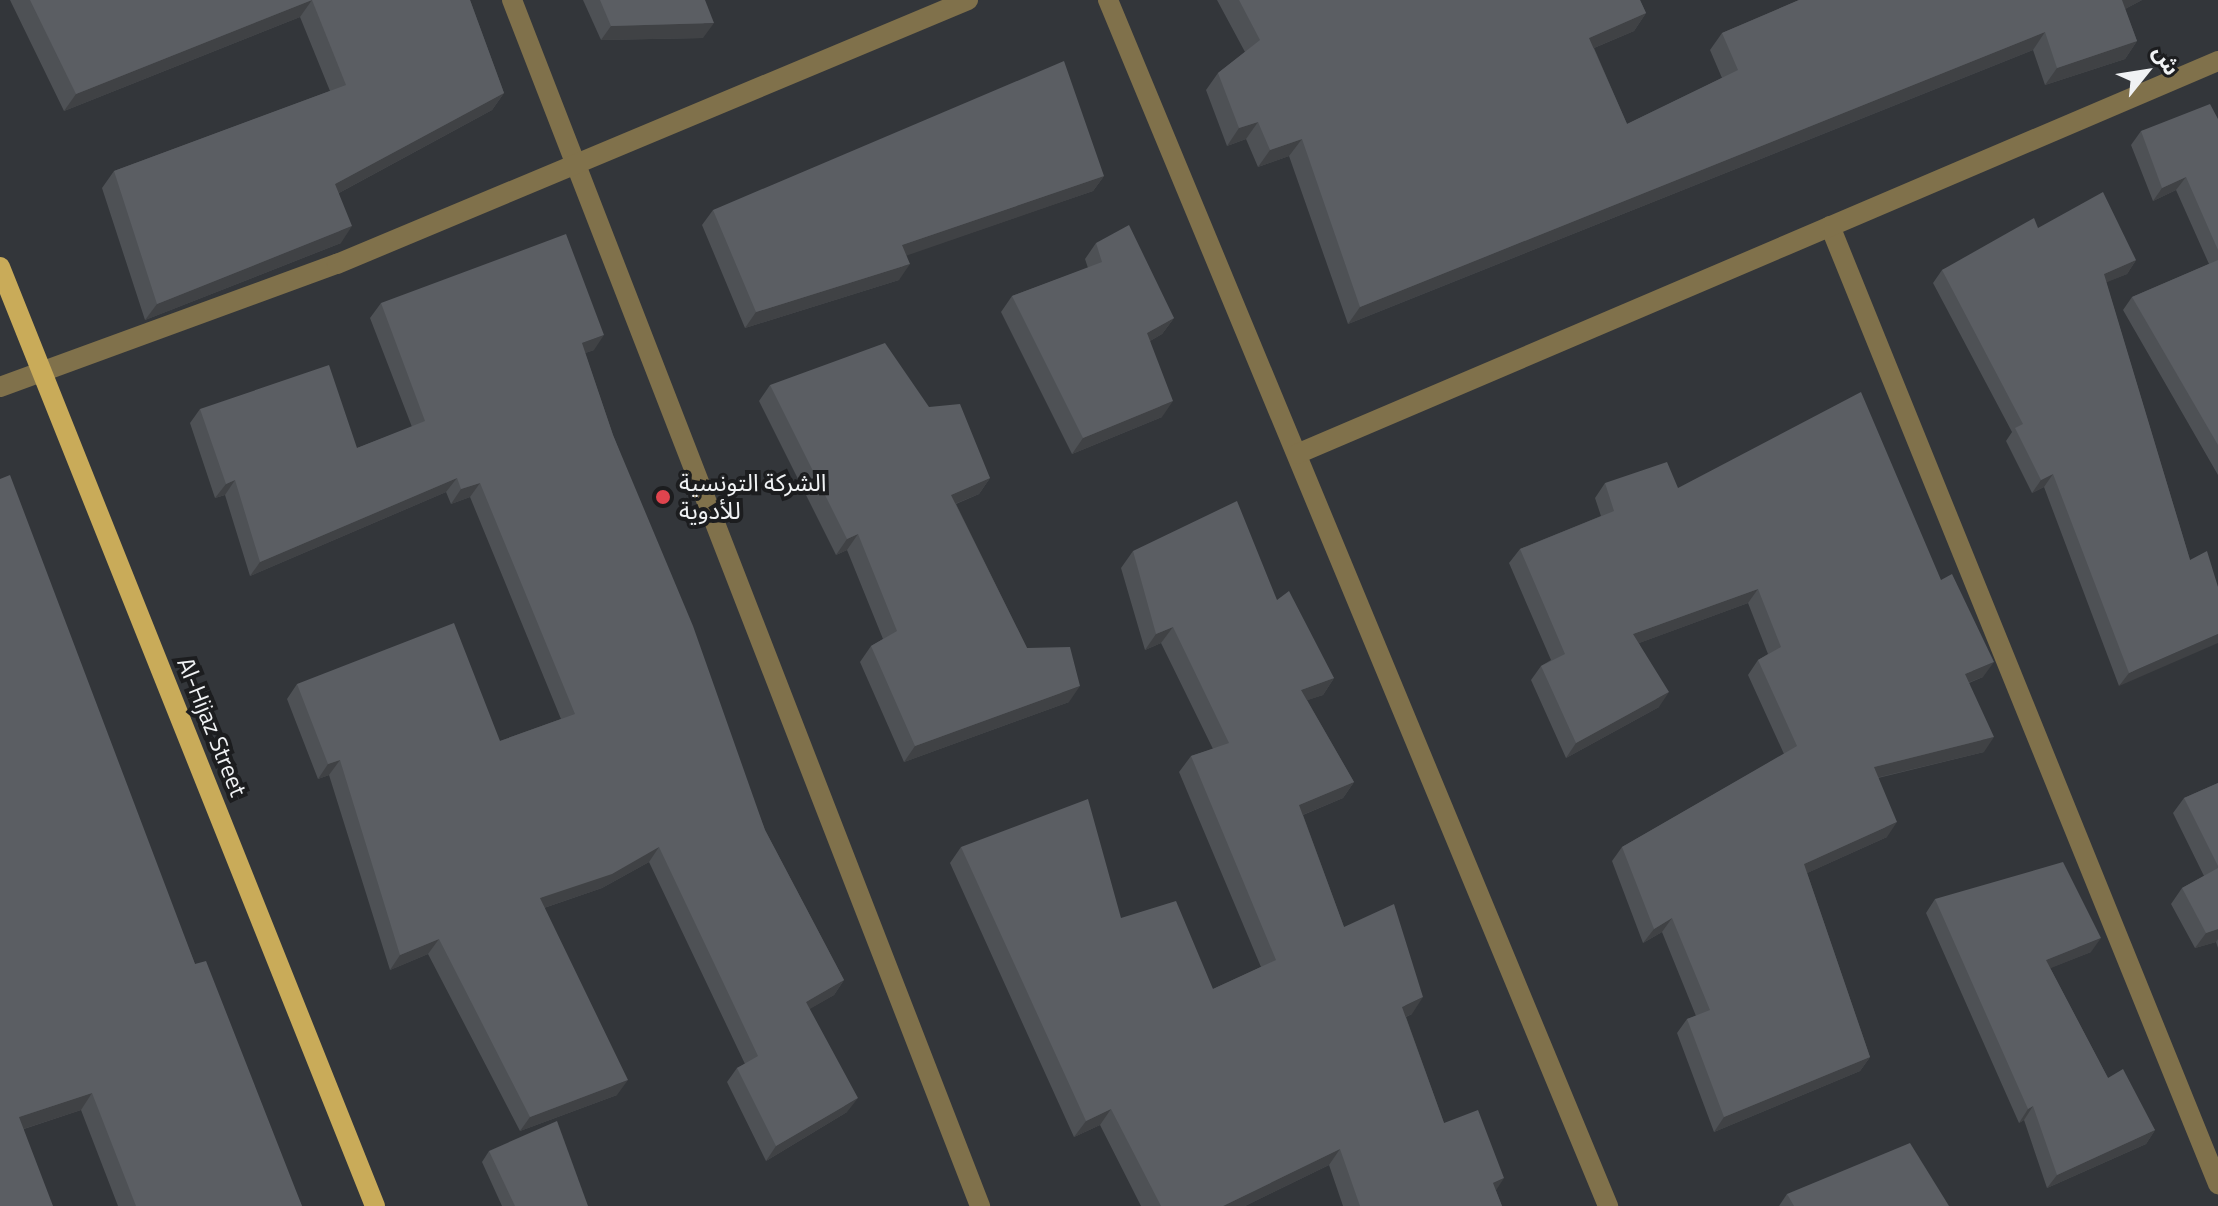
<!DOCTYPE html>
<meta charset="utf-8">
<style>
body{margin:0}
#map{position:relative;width:2218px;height:1206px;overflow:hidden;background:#33363a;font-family:"Titillium Web","Noto Sans Arabic",sans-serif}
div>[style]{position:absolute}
.minor>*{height:20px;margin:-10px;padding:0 10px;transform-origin:10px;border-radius:10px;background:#80714b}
.major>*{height:20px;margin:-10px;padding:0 10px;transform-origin:10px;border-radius:10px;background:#c9ab59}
.wall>*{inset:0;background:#4e5155}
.shaded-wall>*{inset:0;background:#404245}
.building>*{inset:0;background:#5b5e63}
.dots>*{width:22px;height:22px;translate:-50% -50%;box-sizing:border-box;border:4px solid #1c1d1f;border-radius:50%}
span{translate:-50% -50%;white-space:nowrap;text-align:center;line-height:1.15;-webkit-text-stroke:8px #1c1d1f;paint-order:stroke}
.poi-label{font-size:24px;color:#f0f2f4}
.left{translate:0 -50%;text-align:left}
.street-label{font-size:24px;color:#f0f2f4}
.north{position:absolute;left:2106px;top:32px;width:80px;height:80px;-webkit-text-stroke:6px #1c1d1f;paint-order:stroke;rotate:60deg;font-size:22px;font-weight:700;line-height:32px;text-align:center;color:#f0f2f4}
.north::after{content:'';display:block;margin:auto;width:28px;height:36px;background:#f0f2f4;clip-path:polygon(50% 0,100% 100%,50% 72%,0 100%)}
</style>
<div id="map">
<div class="minor">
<div style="left:512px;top:0;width:1294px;rotate:68.79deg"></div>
<div style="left:1108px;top:0;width:1306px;rotate:67.48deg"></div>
<div style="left:1830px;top:226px;width:1034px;rotate:67.95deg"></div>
<div style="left:0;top:387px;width:359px;rotate:-20.1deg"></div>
<div style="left:337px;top:264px;width:684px;rotate:-22.7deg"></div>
<div style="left:1297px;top:454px;width:1001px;rotate:-23.11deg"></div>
</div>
<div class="major">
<div style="left:0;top:267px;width:1011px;rotate:68.23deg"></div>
</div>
<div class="wall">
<div style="clip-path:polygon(10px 0,470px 0,504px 93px,492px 110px,339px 193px,341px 243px,145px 320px,102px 188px,114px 171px,330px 91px,300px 17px,64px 111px)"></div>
<div style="clip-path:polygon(583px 0,705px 0,703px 38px,601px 40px)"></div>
<div style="clip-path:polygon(1217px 0,1640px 0,1646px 13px,1634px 31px,1594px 48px,1627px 124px,1722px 78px,1710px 50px,1722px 33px,1799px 0,2142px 0,2125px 9px,2137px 41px,2125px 59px,2045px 85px,2033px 50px,1348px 324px,1289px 156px,1258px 167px,1246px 139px,1227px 146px,1206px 90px,1218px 73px,1245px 52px)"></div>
<div style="clip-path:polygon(2218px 119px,2218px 475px,2123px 310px,2132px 297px,2209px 264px,2176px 190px,2153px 201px,2131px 145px,2141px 131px)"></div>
<div style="clip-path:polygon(1104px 176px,1093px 191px,906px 255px,899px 280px,745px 328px,702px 225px,713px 210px)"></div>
<div style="clip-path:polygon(2038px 228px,2136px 260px,2127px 274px,2106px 282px,2190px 560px,2218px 587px,2119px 686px,2044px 487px,2032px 493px,2006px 441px,2012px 432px,1933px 283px,1942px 270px)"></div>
<div style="clip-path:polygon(1096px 243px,1174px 318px,1162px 334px,1150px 341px,1162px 417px,1072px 454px,1001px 312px,1012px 296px,1088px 268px,1085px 259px)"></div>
<div style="clip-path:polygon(381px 303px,594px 350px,585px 353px,613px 435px,765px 830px,844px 980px,834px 995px,809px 1009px,847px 1112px,766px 1161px,727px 1082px,737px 1068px,745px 1064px,649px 862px,602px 888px,544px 908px,617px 1095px,520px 1131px,428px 954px,390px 970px,329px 775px,318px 779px,287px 699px,297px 684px,500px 741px,561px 719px,470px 497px,451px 504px,446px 492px,250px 576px,225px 495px,215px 498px,190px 423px,200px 409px,357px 448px,412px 427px,370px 318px)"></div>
<div style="clip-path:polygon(770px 385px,929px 407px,990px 478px,979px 494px,956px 504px,1027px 648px,1069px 702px,904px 762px,860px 662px,871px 646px,883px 639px,847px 550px,836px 555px,759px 401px)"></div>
<div style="clip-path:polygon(0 479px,195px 964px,302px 1206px,118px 1206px,81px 1110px,24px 1129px,0 1206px)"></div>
<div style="clip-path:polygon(1605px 483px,1678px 488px,1983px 677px,1969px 683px,1984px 752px,1878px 778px,1887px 837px,1807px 873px,1870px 1057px,1860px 1071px,1714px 1132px,1677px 1033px,1687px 1019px,1696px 1016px,1662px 932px,1643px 943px,1612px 861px,1622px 847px,1784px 754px,1748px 675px,1758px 660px,1768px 654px,1748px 603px,1639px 643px,1659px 707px,1566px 758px,1531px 680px,1541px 666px,1551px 660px,1509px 563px,1520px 549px,1601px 516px,1595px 498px)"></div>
<div style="clip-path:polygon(1133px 551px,1277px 600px,1334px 678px,1323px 695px,1307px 700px,1354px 782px,1343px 798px,1303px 815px,1344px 927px,1412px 1014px,1406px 1017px,1444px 1123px,1496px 1191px,1502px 1206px,1343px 1206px,1329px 1165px,1245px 1206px,1141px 1206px,1100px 1125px,1074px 1137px,950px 863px,961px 847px,1121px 918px,1213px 989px,1261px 967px,1179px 772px,1191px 756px,1213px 749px,1161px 643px,1145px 650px,1121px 568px)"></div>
<div style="clip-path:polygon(2218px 783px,2218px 948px,2216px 942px,2195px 948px,2171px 904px,2182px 888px,2204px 876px,2173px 813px,2184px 798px)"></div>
<div style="clip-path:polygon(1935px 899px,2091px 952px,2050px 968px,2108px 1078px,2155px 1130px,2146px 1144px,2047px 1188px,2024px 1120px,2019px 1123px,1926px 913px)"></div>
<div style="clip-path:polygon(489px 1151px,588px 1206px,502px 1206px,482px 1162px)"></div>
<div style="clip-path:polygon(1787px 1194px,1949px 1206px,1779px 1206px)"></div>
</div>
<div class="shaded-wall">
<div style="clip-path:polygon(312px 0,300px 17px,64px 111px,76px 94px)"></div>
<div style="clip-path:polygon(2122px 0,2142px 0,2110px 17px)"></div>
<div style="clip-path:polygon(1646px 13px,1634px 31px,1577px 55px,1589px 38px)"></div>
<div style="clip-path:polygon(714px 23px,703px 38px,601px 40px,611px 26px)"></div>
<div style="clip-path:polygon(2045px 32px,2033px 50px,1348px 324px,1360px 307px)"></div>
<div style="clip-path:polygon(2137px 41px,2125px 59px,2045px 85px,2057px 68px)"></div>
<div style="clip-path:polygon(504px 93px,492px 110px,324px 201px,335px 184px)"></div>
<div style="clip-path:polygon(1258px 122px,1246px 139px,1227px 146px,1239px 128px)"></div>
<div style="clip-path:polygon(1302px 139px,1289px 156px,1258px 167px,1270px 150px)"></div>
<div style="clip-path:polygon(1104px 176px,1093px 191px,891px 261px,902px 245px)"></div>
<div style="clip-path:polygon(2186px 177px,2176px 190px,2153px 201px,2162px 188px)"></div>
<div style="clip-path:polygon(352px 226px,341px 243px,145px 320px,157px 304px)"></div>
<div style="clip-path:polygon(2136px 260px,2127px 274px,2095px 287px,2104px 274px)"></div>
<div style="clip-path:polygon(910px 264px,899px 280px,745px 328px,756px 312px)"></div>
<div style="clip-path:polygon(1174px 318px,1162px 334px,1136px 349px,1147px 333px)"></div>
<div style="clip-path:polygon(604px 335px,594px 350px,571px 358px,582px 343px)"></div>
<div style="clip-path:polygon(1173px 401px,1162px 417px,1072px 454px,1083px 438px)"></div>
<div style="clip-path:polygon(2053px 474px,2044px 487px,2032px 493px,2041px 480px)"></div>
<div style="clip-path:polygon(457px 478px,446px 492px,250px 576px,260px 562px)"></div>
<div style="clip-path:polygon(990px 478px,979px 494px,940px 510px,951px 495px)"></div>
<div style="clip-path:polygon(235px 480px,225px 495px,215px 498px,226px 484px)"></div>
<div style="clip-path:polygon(480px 483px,470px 497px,451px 504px,461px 489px)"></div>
<div style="clip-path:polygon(858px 534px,847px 550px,836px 555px,847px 539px)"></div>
<div style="clip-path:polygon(1758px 589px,1748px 603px,1623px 649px,1633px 634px)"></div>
<div style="clip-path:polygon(1173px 627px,1161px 643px,1145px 650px,1156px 634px)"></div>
<div style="clip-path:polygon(2218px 634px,2218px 643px,2119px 686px,2129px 673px)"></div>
<div style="clip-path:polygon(1994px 662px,1983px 677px,1954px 688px,1965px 674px)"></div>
<div style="clip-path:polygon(1334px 678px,1323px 695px,1290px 706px,1301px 690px)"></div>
<div style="clip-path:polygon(1080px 686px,1069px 702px,904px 762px,915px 746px)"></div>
<div style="clip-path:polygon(1669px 692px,1659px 707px,1566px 758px,1576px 743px)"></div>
<div style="clip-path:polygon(1994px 737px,1984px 752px,1863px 781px,1874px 767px)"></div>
<div style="clip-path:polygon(340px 760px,329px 775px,318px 779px,328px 764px)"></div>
<div style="clip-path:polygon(1354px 782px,1343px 798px,1288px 821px,1299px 805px)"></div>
<div style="clip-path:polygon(1897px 822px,1887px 837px,1794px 879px,1804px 864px)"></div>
<div style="clip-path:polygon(659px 847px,649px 862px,602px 888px,529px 913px,540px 898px)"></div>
<div style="clip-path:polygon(1672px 918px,1662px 932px,1643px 943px,1654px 929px)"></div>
<div style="clip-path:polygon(2218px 929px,2218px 939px,2216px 942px,2195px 948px,2206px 933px)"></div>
<div style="clip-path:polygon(2101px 938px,2091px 952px,2036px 974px,2046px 960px)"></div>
<div style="clip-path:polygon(439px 939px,428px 954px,390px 970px,400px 955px)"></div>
<div style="clip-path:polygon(844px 980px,834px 995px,796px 1017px,806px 1002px)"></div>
<div style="clip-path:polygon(1423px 997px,1412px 1014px,1391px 1023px,1402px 1007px)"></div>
<div style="clip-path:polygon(1870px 1057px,1860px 1071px,1714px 1132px,1724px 1117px)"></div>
<div style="clip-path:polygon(628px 1080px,617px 1095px,520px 1131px,530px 1117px)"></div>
<div style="clip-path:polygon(92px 1093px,81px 1110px,8px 1134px,19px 1117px)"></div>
<div style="clip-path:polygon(858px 1098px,847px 1112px,766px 1161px,776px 1146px)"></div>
<div style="clip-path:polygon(2033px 1106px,2024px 1120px,2019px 1123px,2028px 1109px)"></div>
<div style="clip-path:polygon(1111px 1109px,1100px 1125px,1074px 1137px,1086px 1121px)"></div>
<div style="clip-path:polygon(2155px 1130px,2146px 1144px,2047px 1188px,2057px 1175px)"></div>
<div style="clip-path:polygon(1340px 1149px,1329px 1165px,1245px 1206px,1223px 1206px)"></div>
<div style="clip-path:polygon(1504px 1178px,1493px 1195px,1493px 1183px)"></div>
</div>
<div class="building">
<div style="clip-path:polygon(30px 0,312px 0,76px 94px)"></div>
<div style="clip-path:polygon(312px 0,470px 0,504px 93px,335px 184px,352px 226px,157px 304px,114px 171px,346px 85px)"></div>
<div style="clip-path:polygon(600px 0,705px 0,714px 23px,611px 26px)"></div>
<div style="clip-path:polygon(1239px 0,1640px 0,1646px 13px,1589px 38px,1627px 124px,1738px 70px,1722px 33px,1799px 0,2122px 0,2137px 41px,2057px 68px,2045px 32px,1360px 307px,1302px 139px,1270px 150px,1258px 122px,1239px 128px,1218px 73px,1260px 40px)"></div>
<div style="clip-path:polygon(1064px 61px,1104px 176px,902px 245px,910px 264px,756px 312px,713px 210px)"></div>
<div style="clip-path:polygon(2210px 104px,2218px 119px,2218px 250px,2186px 177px,2162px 188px,2141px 131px)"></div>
<div style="clip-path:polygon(2103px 192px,2136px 260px,2104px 274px,2190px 560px,2207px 551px,2218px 587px,2218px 634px,2129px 673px,2053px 474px,2041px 480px,2015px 428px,2023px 424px,1942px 270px,2034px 218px,2038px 228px)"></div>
<div style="clip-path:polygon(1129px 225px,1174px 318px,1147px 333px,1173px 401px,1083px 438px,1012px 296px,1102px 262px,1096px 243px)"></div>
<div style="clip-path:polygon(566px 234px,604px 335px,582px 343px,613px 435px,693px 626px,765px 830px,844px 980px,806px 1002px,858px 1098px,776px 1146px,737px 1068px,758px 1056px,659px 847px,612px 874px,540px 898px,628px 1080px,530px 1117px,439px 939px,400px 955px,340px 760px,328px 764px,297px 684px,454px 623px,500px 741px,575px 714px,480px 483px,461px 489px,457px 478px,260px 562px,235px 480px,226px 484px,200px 409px,329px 365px,357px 448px,425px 421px,381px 303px)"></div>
<div style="clip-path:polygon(2218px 260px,2218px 445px,2132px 297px)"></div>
<div style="clip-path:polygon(885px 343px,929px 407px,960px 404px,990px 478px,951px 495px,1027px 648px,1070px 647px,1080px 686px,915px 746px,871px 646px,897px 631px,858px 534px,847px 539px,770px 385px)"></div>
<div style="clip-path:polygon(1861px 392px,1941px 580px,1952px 574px,1994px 662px,1965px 674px,1994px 737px,1874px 767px,1897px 822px,1804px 864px,1870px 1057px,1724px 1117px,1687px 1019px,1710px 1010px,1672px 918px,1654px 929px,1622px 847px,1797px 746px,1758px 660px,1781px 647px,1758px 589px,1633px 634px,1669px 692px,1576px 743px,1541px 666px,1565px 654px,1520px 549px,1614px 511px,1605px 483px,1667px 462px,1678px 488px)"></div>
<div style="clip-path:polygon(10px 475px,195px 964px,206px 961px,302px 1206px,136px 1206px,92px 1093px,19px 1117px,53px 1206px,0 1206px,0 479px)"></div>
<div style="clip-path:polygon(1237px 501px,1277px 600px,1289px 591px,1334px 678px,1301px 690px,1354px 782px,1299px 805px,1344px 927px,1394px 904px,1423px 997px,1402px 1007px,1444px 1123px,1478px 1110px,1504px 1178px,1493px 1183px,1502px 1206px,1360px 1206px,1340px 1149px,1223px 1206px,1161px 1206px,1111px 1109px,1086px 1121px,961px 847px,1088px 799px,1121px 918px,1176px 901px,1213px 989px,1276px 960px,1191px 756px,1229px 743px,1173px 627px,1156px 634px,1133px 551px)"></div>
<div style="clip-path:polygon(2218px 783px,2218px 866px,2184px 798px)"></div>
<div style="clip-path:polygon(2063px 862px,2101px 938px,2046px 960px,2108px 1078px,2123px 1069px,2155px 1130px,2057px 1175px,2033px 1106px,2028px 1109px,1935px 899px)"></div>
<div style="clip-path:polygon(2218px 868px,2218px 929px,2206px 933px,2182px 888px)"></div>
<div style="clip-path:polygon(557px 1121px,588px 1206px,515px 1206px,489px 1151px)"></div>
<div style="clip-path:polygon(1910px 1143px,1949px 1206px,1794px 1206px,1787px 1194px)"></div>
</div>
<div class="dots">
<div style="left:663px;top:497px;background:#e0444e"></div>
</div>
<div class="poi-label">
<span class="left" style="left:679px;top:497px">الشركة التونسية<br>للأدوية</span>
</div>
<div class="street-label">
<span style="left:212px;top:727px;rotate:68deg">Al-Hijaz Street</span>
</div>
<div class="north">ش</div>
</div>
